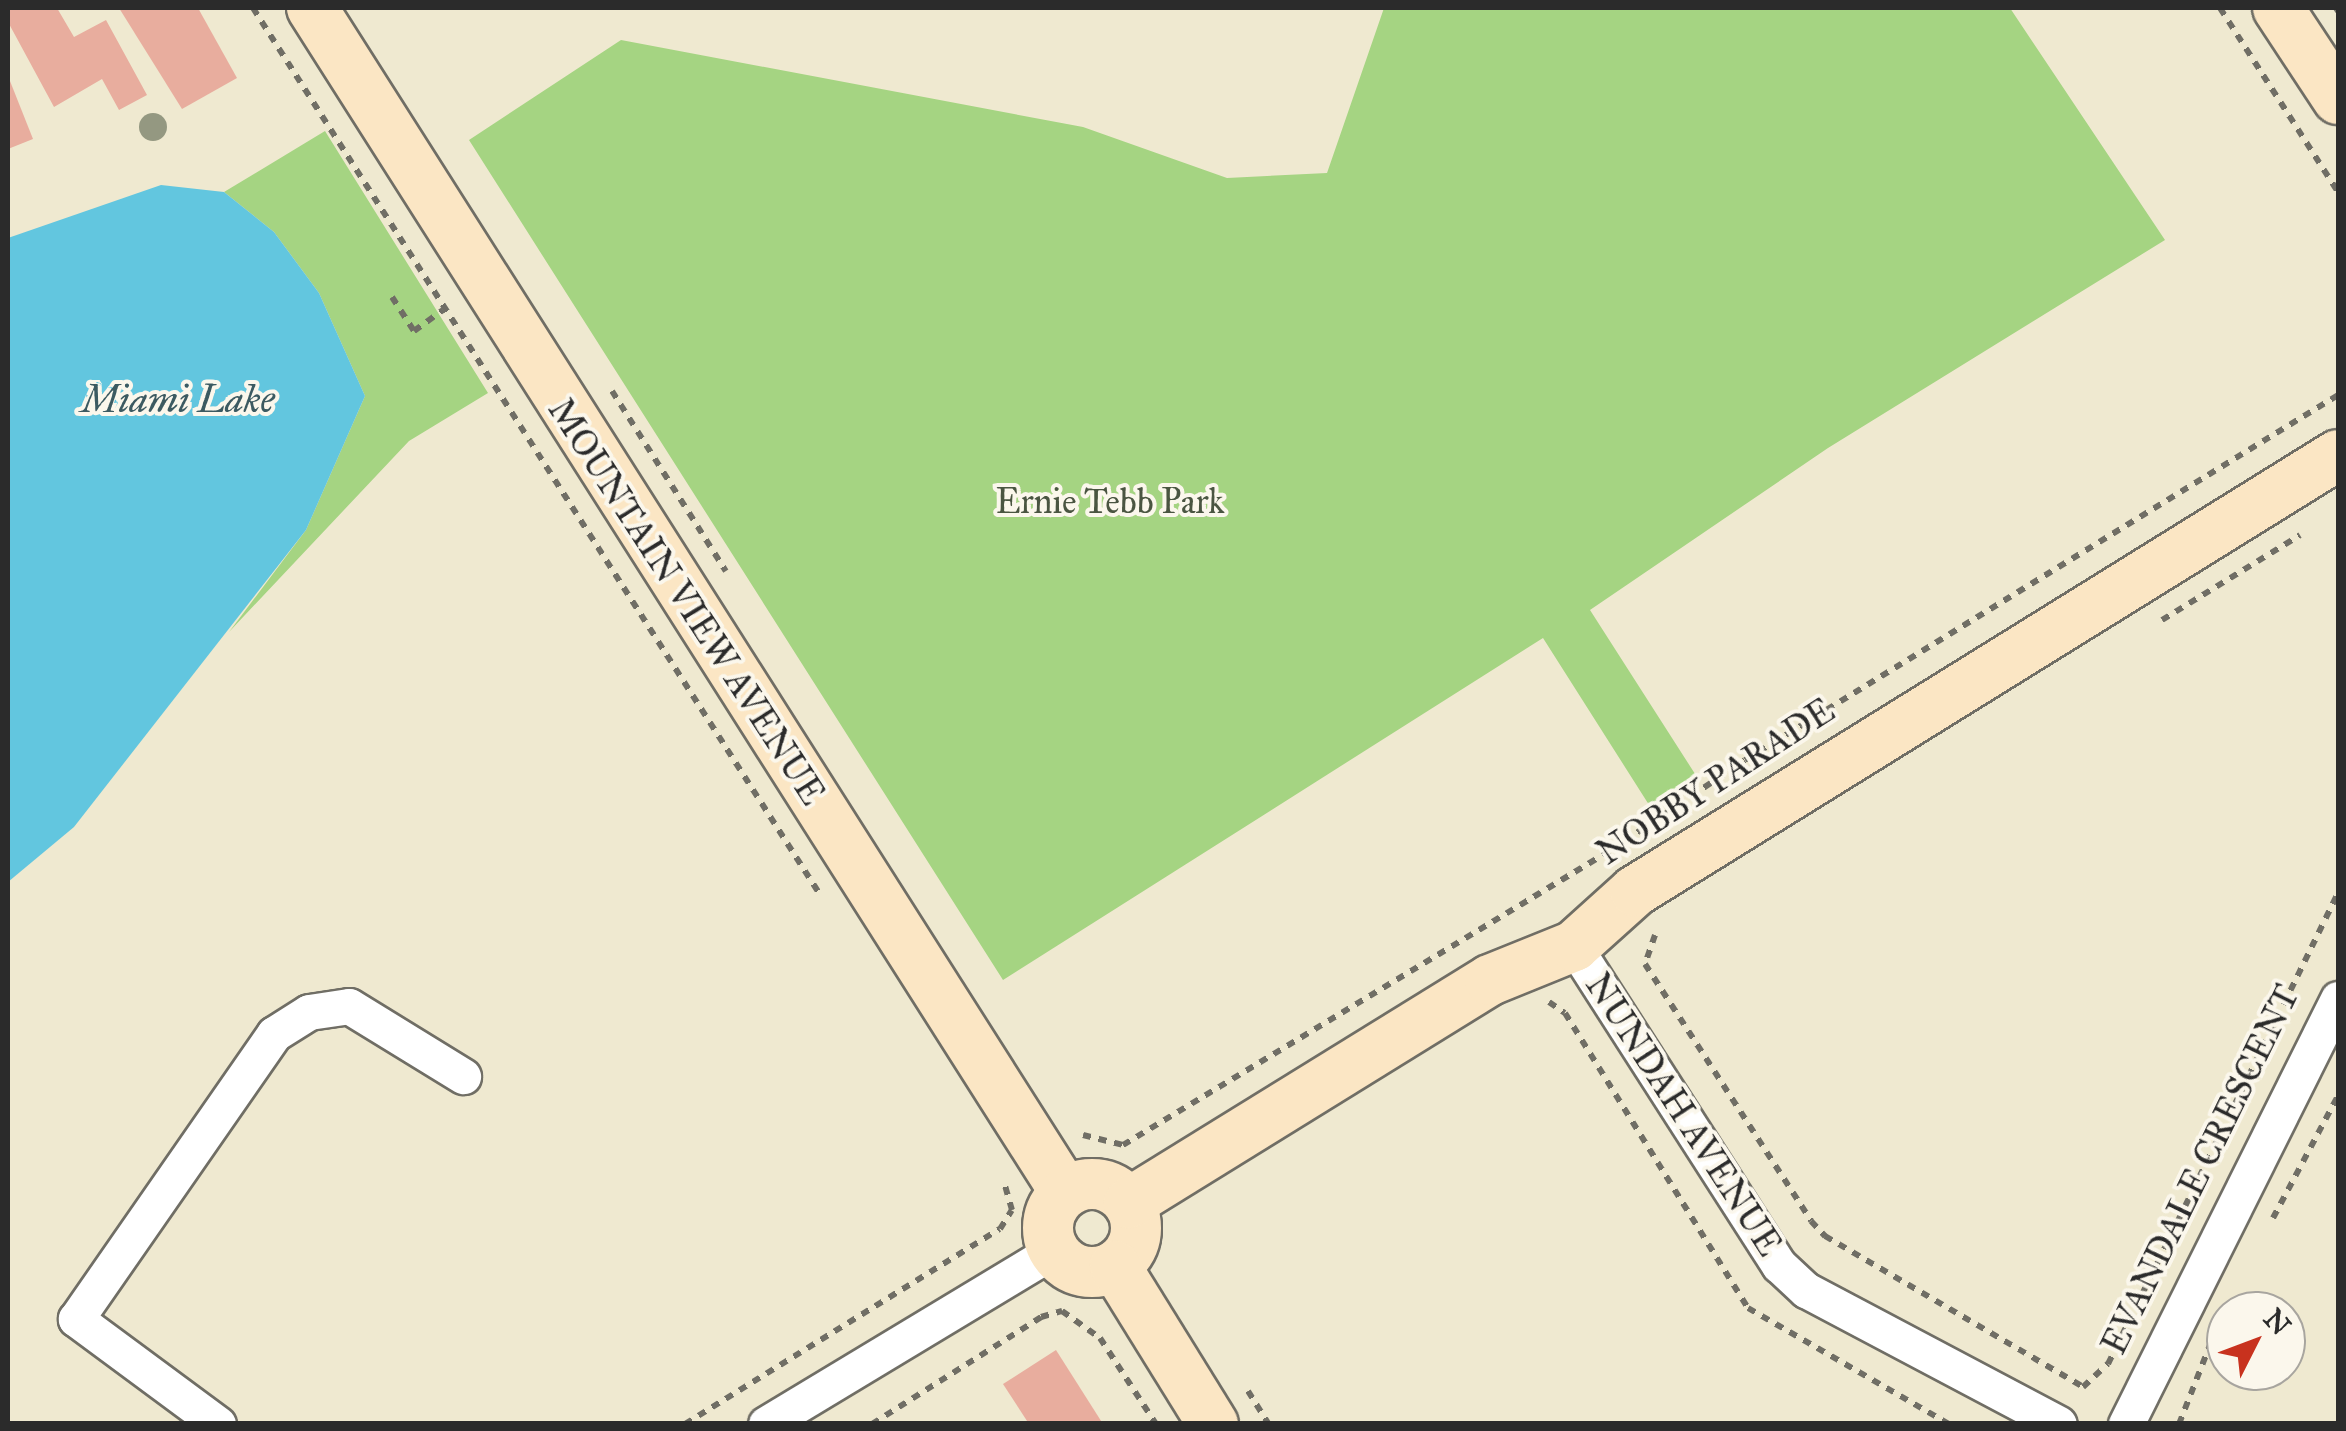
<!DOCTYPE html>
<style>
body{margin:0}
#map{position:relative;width:2346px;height:1431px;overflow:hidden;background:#efe9d0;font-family:"IM FELL Great Primer",serif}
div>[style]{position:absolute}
.green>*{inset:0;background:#a5d482}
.water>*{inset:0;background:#62c6df}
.building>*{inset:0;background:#e8ad9e}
.path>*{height:6px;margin-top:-3px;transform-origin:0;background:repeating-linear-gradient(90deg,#706e65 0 8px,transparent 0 16px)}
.roads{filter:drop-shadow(2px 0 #706e65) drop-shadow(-2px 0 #706e65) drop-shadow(0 2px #706e65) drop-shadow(0 -2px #706e65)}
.street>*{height:35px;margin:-17.5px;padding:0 17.5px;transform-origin:17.5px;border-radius:17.5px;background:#fff}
.secondary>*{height:50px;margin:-25px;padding:0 25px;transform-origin:25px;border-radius:25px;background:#fbe6c4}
.secondary>.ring{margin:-25px;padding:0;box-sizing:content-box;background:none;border:50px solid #fbe6c4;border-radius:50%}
.trees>*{width:28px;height:28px;margin:-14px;border-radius:50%;background:#949881}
span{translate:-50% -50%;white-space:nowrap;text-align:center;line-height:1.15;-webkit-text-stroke:8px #fbf7ec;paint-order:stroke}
.park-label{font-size:35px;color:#4a5541}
.street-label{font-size:35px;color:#2b2b2b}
.water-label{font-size:38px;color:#3c5a61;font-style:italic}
.frame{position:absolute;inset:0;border:10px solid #2b2b2b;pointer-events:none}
.north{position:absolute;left:2206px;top:1291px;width:100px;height:100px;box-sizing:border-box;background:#fbf7ec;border:2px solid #a8a59f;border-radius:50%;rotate:48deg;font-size:28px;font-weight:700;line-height:40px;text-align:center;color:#2b2b2b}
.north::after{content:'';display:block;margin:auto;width:35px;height:45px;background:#c8321e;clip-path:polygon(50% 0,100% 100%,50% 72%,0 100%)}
</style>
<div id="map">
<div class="green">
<div style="clip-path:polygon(1384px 8px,2010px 8px,2165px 240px,1828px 448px,1590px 610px,1697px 777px,1651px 808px,1543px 638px,1003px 980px,469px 140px,621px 40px,1083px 127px,1227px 178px,1327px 173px)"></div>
<div style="clip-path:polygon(325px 131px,488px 393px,409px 441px,229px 632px,306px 530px,365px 396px,319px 293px,274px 232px,224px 192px)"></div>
</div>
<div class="water">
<div style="clip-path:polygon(161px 185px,224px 192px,274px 232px,319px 293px,365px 396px,306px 530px,74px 827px,8px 882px,8px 238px)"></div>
</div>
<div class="building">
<div style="clip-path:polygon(8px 8px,57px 8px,74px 37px,106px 20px,147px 95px,119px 110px,102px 79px,54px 107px,8px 22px)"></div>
<div style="clip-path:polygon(119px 8px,198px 8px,237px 78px,182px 109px)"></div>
<div style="clip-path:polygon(8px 76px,33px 139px,8px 149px)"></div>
<div style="clip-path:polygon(1056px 1350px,1103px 1424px,1029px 1424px,1003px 1384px)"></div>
</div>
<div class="path">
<div style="left:253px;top:8px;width:1054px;rotate:57.4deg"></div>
<div style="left:2220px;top:8px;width:219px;rotate:57.3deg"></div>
<div style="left:2336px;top:8px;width:4px;rotate:56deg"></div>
<div style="left:392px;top:297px;width:40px;rotate:57.1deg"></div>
<div style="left:414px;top:331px;width:36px;rotate:-36deg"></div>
<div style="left:612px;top:391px;width:213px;rotate:57.7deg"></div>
<div style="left:2162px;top:620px;width:162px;rotate:-31.6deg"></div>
<div style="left:1655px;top:935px;width:31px;rotate:109deg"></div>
<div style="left:1645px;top:964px;width:306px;rotate:57.1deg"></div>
<div style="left:1811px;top:1221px;width:21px;rotate:47deg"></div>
<div style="left:1825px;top:1236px;width:299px;rotate:30.3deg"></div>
<div style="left:2083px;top:1387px;width:34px;rotate:-43deg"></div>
<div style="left:2108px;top:1364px;width:524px;rotate:-63.97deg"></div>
<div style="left:1549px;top:1002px;width:19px;rotate:35deg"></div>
<div style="left:1565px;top:1013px;width:347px;rotate:58.2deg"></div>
<div style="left:1748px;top:1308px;width:232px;rotate:30deg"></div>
<div style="left:1083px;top:1135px;width:41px;rotate:14deg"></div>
<div style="left:1123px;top:1145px;width:570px;rotate:-31.15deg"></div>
<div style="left:1611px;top:850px;width:161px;rotate:-33.9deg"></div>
<div style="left:1745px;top:760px;width:696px;rotate:-31.61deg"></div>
<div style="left:2273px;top:1218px;width:138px;rotate:-62deg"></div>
<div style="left:1248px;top:1391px;width:39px;rotate:58deg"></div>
<div style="left:685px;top:1424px;width:370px;rotate:-31.8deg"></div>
<div style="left:1000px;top:1229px;width:22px;rotate:-58deg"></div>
<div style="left:1012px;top:1210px;width:26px;rotate:-106deg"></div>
<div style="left:872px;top:1424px;width:200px;rotate:-32.3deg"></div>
<div style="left:1041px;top:1317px;width:22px;rotate:-16deg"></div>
<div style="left:1062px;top:1311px;width:47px;rotate:35.4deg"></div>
<div style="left:1100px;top:1338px;width:103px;rotate:56.9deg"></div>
<div style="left:2179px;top:1424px;width:85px;rotate:-68.6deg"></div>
</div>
<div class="roads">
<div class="street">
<div style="left:1574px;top:946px;width:379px;rotate:57.3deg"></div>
<div style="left:1779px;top:1265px;width:37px;rotate:43deg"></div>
<div style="left:1806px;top:1290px;width:286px;rotate:27.9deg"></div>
<div style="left:218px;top:1424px;width:177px;rotate:-143.5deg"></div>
<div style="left:76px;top:1319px;width:347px;rotate:-55.2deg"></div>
<div style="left:274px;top:1034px;width:41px;rotate:-32.2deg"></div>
<div style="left:309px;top:1012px;width:40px;rotate:-8.5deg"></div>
<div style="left:349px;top:1006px;width:134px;rotate:31.6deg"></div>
<div style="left:766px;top:1424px;width:336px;rotate:-31.1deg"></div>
<div style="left:2126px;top:1424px;width:475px;rotate:-63.5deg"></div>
</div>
<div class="secondary">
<div style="left:312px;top:8px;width:1403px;rotate:57.54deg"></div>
<div style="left:2278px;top:8px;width:109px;rotate:56.6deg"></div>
<div class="ring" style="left:1048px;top:1184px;width:38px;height:38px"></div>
<div style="left:1129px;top:1203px;width:424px;rotate:-31.7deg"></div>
<div style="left:1490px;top:980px;width:91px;rotate:-22deg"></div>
<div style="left:1574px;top:946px;width:82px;rotate:-42deg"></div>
<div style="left:1635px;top:891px;width:827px;rotate:-31.81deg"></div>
<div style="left:1115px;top:1266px;width:186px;rotate:58.2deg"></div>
</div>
</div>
<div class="trees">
<div style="left:153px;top:127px"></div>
</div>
<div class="park-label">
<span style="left:1110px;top:502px">Ernie Tebb Park</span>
</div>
<div class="street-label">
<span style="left:686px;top:602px;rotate:57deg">MOUNTAIN VIEW AVENUE</span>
<span style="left:1716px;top:782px;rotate:-33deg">NOBBY PARADE</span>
<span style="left:1683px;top:1115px;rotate:57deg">NUNDAH AVENUE</span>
<span style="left:2201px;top:1170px;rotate:-64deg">EVANDALE CRESCENT</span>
</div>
<div class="water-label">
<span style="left:178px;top:400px">Miami Lake</span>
</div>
<div class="frame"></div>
<div class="north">N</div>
</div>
